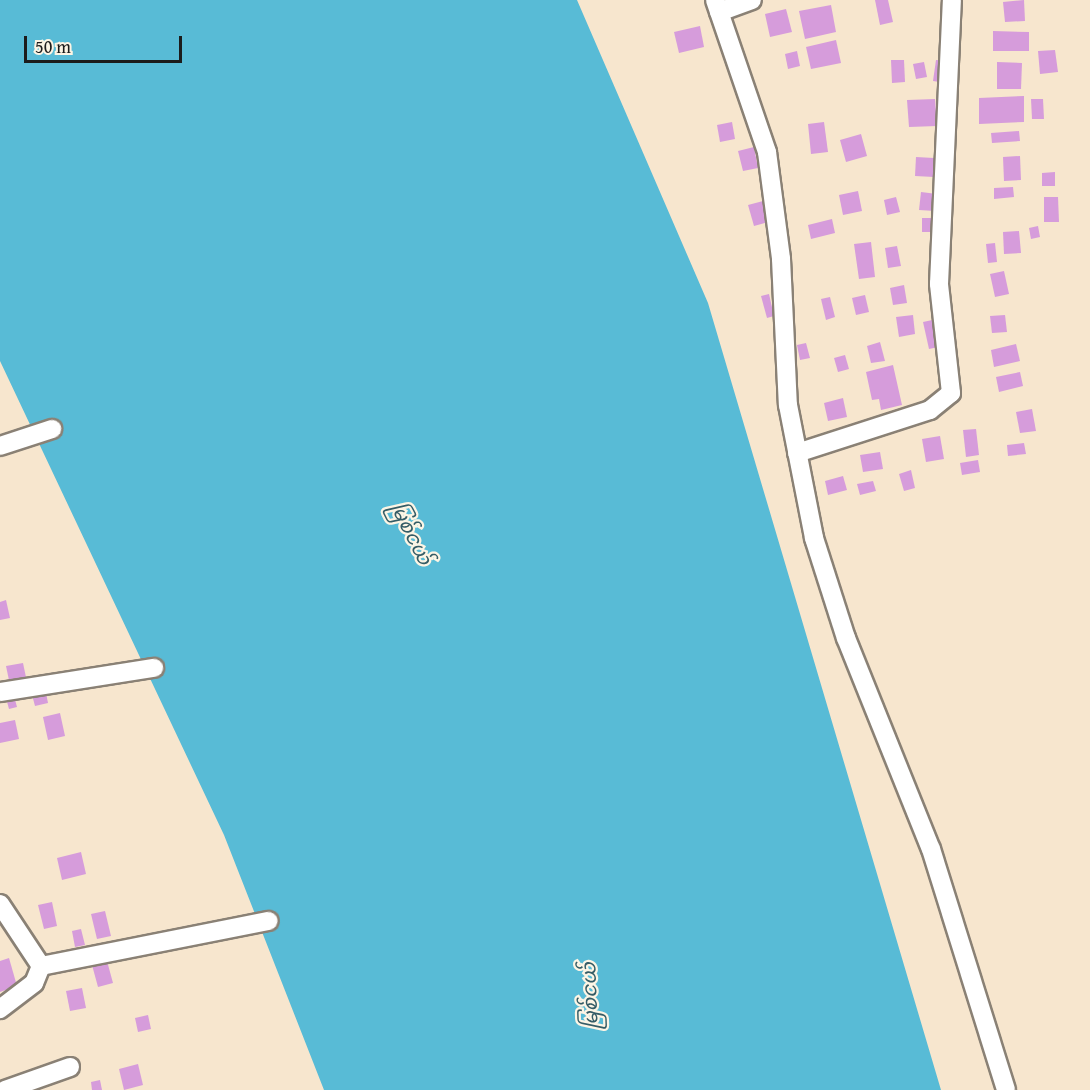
<!DOCTYPE html>
<meta charset="utf-8">
<style>
body{margin:0}
#map{position:relative;width:1090px;height:1090px;overflow:hidden;background:#f7e6ce;font-family:"Gentium Book Plus","Noto Sans Myanmar",serif}
div>[style]{position:absolute}
.water>*{inset:0;background:#58bbd6}
.building>*{inset:0;background:#d69cdb}
.roads{filter:drop-shadow(2px 0 #8a8175) drop-shadow(-2px 0 #8a8175) drop-shadow(0 2px #8a8175) drop-shadow(0 -2px #8a8175)}
.street>*{height:18px;margin:-9px;padding:0 9px;transform-origin:9px;border-radius:9px;background:#fff}
span{translate:-50% -50%;white-space:nowrap;text-align:center;line-height:1.15;-webkit-text-stroke:4.5px #fcf5e5;paint-order:stroke}
.water-label{font-size:20px;color:#345c66;font-style:italic}
.scale{position:absolute;left:24px;top:36px;width:158px;height:27px;box-sizing:border-box;border:3px solid #1c1c1c;border-top:0;padding-left:8px;font-size:18px;line-height:21px;white-space:nowrap;color:#1c1c1c;-webkit-text-stroke:4px #fcf5e5;paint-order:stroke}
</style>
<div id="map">
<div class="water">
<div style="clip-path:polygon(0 0,577px 0,708px 303px,941px 1090px,324px 1090px,224px 835px,0 361px)"></div>
</div>
<div class="building">
<div style="clip-path:polygon(875px 0,888px 0,893px 22px,880px 25px)"></div>
<div style="clip-path:polygon(1024px 0,1025px 21px,1005px 22px,1003px 2px)"></div>
<div style="clip-path:polygon(831px 5px,836px 32px,805px 39px,799px 11px)"></div>
<div style="clip-path:polygon(786px 9px,792px 32px,770px 37px,765px 14px)"></div>
<div style="clip-path:polygon(700px 26px,704px 47px,679px 53px,674px 32px)"></div>
<div style="clip-path:polygon(993px 31px,1029px 32px,1029px 51px,993px 51px)"></div>
<div style="clip-path:polygon(836px 40px,841px 63px,811px 69px,806px 47px)"></div>
<div style="clip-path:polygon(1055px 50px,1058px 72px,1040px 74px,1038px 51px)"></div>
<div style="clip-path:polygon(797px 51px,800px 66px,788px 69px,785px 54px)"></div>
<div style="clip-path:polygon(891px 60px,904px 60px,905px 82px,892px 83px)"></div>
<div style="clip-path:polygon(936px 60px,948px 61px,946px 83px,933px 81px)"></div>
<div style="clip-path:polygon(924px 62px,927px 77px,916px 79px,913px 64px)"></div>
<div style="clip-path:polygon(997px 62px,1022px 63px,1021px 89px,997px 89px)"></div>
<div style="clip-path:polygon(1024px 96px,1024px 122px,979px 124px,979px 98px)"></div>
<div style="clip-path:polygon(935px 99px,937px 126px,909px 127px,907px 100px)"></div>
<div style="clip-path:polygon(1031px 99px,1043px 99px,1044px 119px,1032px 119px)"></div>
<div style="clip-path:polygon(732px 122px,735px 139px,720px 142px,717px 125px)"></div>
<div style="clip-path:polygon(824px 122px,828px 152px,811px 154px,808px 124px)"></div>
<div style="clip-path:polygon(1019px 131px,1020px 141px,992px 143px,991px 133px)"></div>
<div style="clip-path:polygon(861px 134px,867px 156px,846px 162px,840px 140px)"></div>
<div style="clip-path:polygon(754px 147px,758px 168px,743px 171px,738px 151px)"></div>
<div style="clip-path:polygon(1020px 156px,1021px 180px,1004px 181px,1003px 157px)"></div>
<div style="clip-path:polygon(916px 157px,934px 158px,934px 177px,915px 176px)"></div>
<div style="clip-path:polygon(1055px 172px,1055px 186px,1042px 186px,1042px 173px)"></div>
<div style="clip-path:polygon(1013px 187px,1014px 197px,994px 199px,994px 188px)"></div>
<div style="clip-path:polygon(858px 191px,862px 211px,843px 215px,839px 195px)"></div>
<div style="clip-path:polygon(921px 192px,937px 194px,935px 211px,919px 210px)"></div>
<div style="clip-path:polygon(896px 197px,900px 212px,887px 215px,884px 200px)"></div>
<div style="clip-path:polygon(1044px 197px,1058px 197px,1059px 222px,1044px 222px)"></div>
<div style="clip-path:polygon(767px 200px,772px 221px,754px 226px,748px 205px)"></div>
<div style="clip-path:polygon(922px 218px,933px 218px,933px 232px,922px 232px)"></div>
<div style="clip-path:polygon(832px 219px,835px 233px,811px 239px,808px 225px)"></div>
<div style="clip-path:polygon(1038px 226px,1040px 237px,1031px 239px,1029px 228px)"></div>
<div style="clip-path:polygon(1019px 231px,1021px 253px,1004px 254px,1003px 232px)"></div>
<div style="clip-path:polygon(871px 242px,875px 277px,859px 279px,854px 244px)"></div>
<div style="clip-path:polygon(995px 243px,997px 262px,988px 263px,986px 244px)"></div>
<div style="clip-path:polygon(897px 246px,901px 266px,888px 268px,885px 248px)"></div>
<div style="clip-path:polygon(1004px 271px,1009px 294px,995px 297px,990px 274px)"></div>
<div style="clip-path:polygon(904px 285px,907px 303px,893px 305px,890px 288px)"></div>
<div style="clip-path:polygon(769px 294px,774px 316px,767px 318px,761px 296px)"></div>
<div style="clip-path:polygon(865px 295px,869px 312px,856px 315px,852px 298px)"></div>
<div style="clip-path:polygon(830px 297px,835px 317px,826px 320px,821px 299px)"></div>
<div style="clip-path:polygon(913px 315px,915px 334px,899px 337px,896px 317px)"></div>
<div style="clip-path:polygon(1005px 315px,1007px 332px,992px 333px,990px 316px)"></div>
<div style="clip-path:polygon(937px 319px,943px 346px,929px 349px,923px 322px)"></div>
<div style="clip-path:polygon(880px 342px,885px 361px,871px 363px,867px 346px)"></div>
<div style="clip-path:polygon(806px 343px,810px 358px,800px 360px,797px 345px)"></div>
<div style="clip-path:polygon(1016px 344px,1020px 361px,994px 367px,991px 350px)"></div>
<div style="clip-path:polygon(845px 355px,849px 369px,838px 372px,834px 358px)"></div>
<div style="clip-path:polygon(893px 365px,902px 405px,881px 410px,879px 399px,872px 400px,866px 372px)"></div>
<div style="clip-path:polygon(1020px 372px,1023px 386px,999px 392px,996px 377px)"></div>
<div style="clip-path:polygon(843px 398px,847px 417px,828px 421px,824px 403px)"></div>
<div style="clip-path:polygon(1032px 409px,1036px 431px,1020px 433px,1016px 412px)"></div>
<div style="clip-path:polygon(976px 429px,979px 455px,966px 457px,963px 430px)"></div>
<div style="clip-path:polygon(940px 436px,944px 459px,926px 462px,922px 439px)"></div>
<div style="clip-path:polygon(1024px 443px,1026px 454px,1008px 456px,1007px 445px)"></div>
<div style="clip-path:polygon(880px 452px,883px 469px,863px 472px,860px 455px)"></div>
<div style="clip-path:polygon(978px 460px,980px 472px,962px 475px,960px 463px)"></div>
<div style="clip-path:polygon(911px 470px,915px 488px,904px 491px,899px 474px)"></div>
<div style="clip-path:polygon(843px 476px,847px 490px,828px 495px,825px 481px)"></div>
<div style="clip-path:polygon(873px 481px,876px 491px,860px 495px,857px 484px)"></div>
<div style="clip-path:polygon(6px 600px,10px 618px,0 620px,0 602px)"></div>
<div style="clip-path:polygon(23px 663px,27px 682px,10px 685px,6px 666px)"></div>
<div style="clip-path:polygon(45px 688px,48px 703px,35px 706px,31px 691px)"></div>
<div style="clip-path:polygon(14px 696px,17px 707px,9px 709px,6px 698px)"></div>
<div style="clip-path:polygon(60px 713px,65px 736px,48px 740px,43px 717px)"></div>
<div style="clip-path:polygon(15px 720px,19px 739px,0 743px,0 723px)"></div>
<div style="clip-path:polygon(81px 852px,86px 874px,62px 880px,57px 858px)"></div>
<div style="clip-path:polygon(52px 902px,57px 926px,44px 929px,38px 905px)"></div>
<div style="clip-path:polygon(105px 911px,111px 936px,97px 939px,91px 914px)"></div>
<div style="clip-path:polygon(81px 929px,85px 945px,75px 947px,72px 931px)"></div>
<div style="clip-path:polygon(9px 958px,17px 986px,0 992px,0 961px)"></div>
<div style="clip-path:polygon(107px 961px,113px 983px,98px 987px,92px 965px)"></div>
<div style="clip-path:polygon(82px 988px,86px 1008px,70px 1011px,66px 991px)"></div>
<div style="clip-path:polygon(148px 1015px,151px 1029px,138px 1032px,135px 1018px)"></div>
<div style="clip-path:polygon(138px 1064px,143px 1085px,124px 1090px,119px 1069px)"></div>
<div style="clip-path:polygon(100px 1080px,102px 1090px,92px 1090px,91px 1082px)"></div>
</div>
<div class="roads">
<div class="street">
<div style="left:715px;top:0;width:161px;rotate:71.1deg"></div>
<div style="left:767px;top:152px;width:108px;rotate:82.5deg"></div>
<div style="left:781px;top:259px;width:146px;rotate:87.3deg"></div>
<div style="left:788px;top:405px;width:136px;rotate:78.9deg"></div>
<div style="left:814px;top:538px;width:105px;rotate:72.3deg"></div>
<div style="left:846px;top:638px;width:227px;rotate:68.1deg"></div>
<div style="left:931px;top:849px;width:252px;rotate:72.7deg"></div>
<div style="left:719px;top:12px;width:35px;rotate:-20deg"></div>
<div style="left:0;top:446px;width:55px;rotate:-18.1deg"></div>
<div style="left:797px;top:453px;width:140px;rotate:-17.9deg"></div>
<div style="left:930px;top:410px;width:27px;rotate:-39deg"></div>
<div style="left:951px;top:393px;width:110px;rotate:-96.3deg"></div>
<div style="left:939px;top:284px;width:284px;rotate:-87.4deg"></div>
<div style="left:0;top:692px;width:156px;rotate:-8.9deg"></div>
<div style="left:0;top:904px;width:74px;rotate:56.5deg"></div>
<div style="left:41px;top:966px;width:18px;rotate:112deg"></div>
<div style="left:34px;top:983px;width:43px;rotate:142.6deg"></div>
<div style="left:41px;top:966px;width:232px;rotate:-11.2deg"></div>
<div style="left:5px;top:1090px;width:69px;rotate:-19.5deg"></div>
</div>
</div>
<div class="water-label">
<span style="left:412px;top:533px;rotate:63deg">မြစ်ငယ်</span>
<span style="left:589px;top:996px;rotate:-92deg">မြစ်ငယ်</span>
</div>
<div class="scale">50 m</div>
</div>
